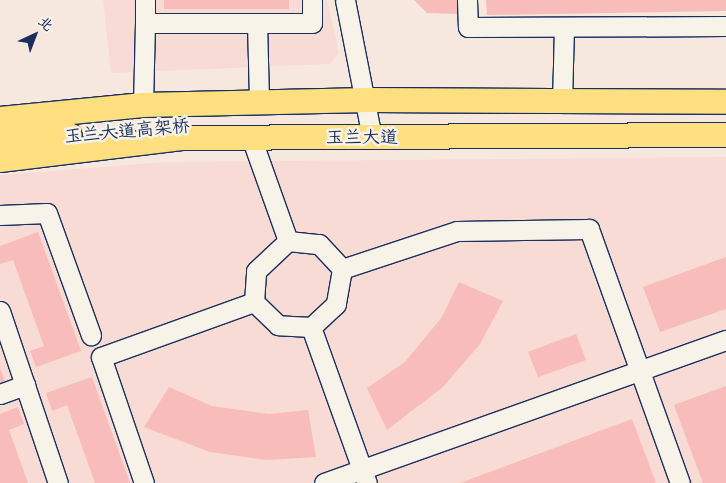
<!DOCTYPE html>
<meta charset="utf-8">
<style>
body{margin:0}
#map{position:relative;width:726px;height:483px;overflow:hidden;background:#f7e8df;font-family:Itim,"LXGW WenKai TC",sans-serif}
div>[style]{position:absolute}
.built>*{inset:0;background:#f7dbd4}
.building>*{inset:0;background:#f8bcba}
.roads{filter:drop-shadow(1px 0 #1b2f5e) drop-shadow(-1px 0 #1b2f5e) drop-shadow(0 1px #1b2f5e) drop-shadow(0 -1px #1b2f5e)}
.minor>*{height:19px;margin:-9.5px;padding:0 9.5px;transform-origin:9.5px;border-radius:9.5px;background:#f7f3e8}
.major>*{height:24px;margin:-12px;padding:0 12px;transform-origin:12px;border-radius:12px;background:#ffdf80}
span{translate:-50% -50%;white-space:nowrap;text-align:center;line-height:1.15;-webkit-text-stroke:5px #f7f3e8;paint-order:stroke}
.street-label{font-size:18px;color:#1b2f5e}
.north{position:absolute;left:10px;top:10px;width:50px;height:50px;-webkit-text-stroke:4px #f7f3e8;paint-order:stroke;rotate:43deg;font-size:14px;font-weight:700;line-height:20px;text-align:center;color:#1b2f5e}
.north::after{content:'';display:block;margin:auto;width:18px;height:22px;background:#1b2f5e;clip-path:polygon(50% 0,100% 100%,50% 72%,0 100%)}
</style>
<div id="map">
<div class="built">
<div style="clip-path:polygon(103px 0,327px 0,339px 53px,330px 64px,111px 73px)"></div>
<div style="clip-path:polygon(726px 157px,726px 483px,0 483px,0 175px,166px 162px)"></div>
</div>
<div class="building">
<div style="clip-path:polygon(164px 0,289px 0,289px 9px,164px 9px)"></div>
<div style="clip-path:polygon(414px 0,459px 0,460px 14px,427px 13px)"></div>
<div style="clip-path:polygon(486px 0,726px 0,726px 11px,487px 15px)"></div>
<div style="clip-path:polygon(38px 232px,81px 351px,36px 367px,30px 351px,44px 346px,13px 260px,0 264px,0 246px)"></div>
<div style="clip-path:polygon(726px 257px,726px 309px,660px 332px,643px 287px)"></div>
<div style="clip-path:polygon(459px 282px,503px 301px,480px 344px,443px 387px,387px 430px,367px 388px,405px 362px,442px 317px)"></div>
<div style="clip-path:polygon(576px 334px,586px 360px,538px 377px,528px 352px)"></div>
<div style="clip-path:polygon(0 368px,5px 382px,0 384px)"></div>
<div style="clip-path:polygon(92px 377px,130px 483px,95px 483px,67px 405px,52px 411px,46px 393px)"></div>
<div style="clip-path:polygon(726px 386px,726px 483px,703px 483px,674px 405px)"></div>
<div style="clip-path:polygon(169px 387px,212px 406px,269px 414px,308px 410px,316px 457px,267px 460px,210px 452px,144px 427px)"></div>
<div style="clip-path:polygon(18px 407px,24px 424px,9px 430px,28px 483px,0 483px,0 414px)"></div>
<div style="clip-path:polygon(632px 419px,656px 483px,460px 483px)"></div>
</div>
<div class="roads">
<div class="minor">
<div style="left:145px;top:0;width:23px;rotate:90deg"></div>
<div style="left:145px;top:23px;width:167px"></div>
<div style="left:312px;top:23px;width:23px;rotate:-90deg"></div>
<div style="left:345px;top:0;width:140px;rotate:78.9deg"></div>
<div style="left:467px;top:0;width:27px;rotate:88deg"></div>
<div style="left:468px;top:27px;width:258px;rotate:-0.2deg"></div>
<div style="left:257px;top:23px;width:79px;rotate:88.5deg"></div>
<div style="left:562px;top:103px;width:76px;rotate:-88.5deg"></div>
<div style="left:143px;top:105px;width:82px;rotate:-88.6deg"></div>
<div style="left:251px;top:137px;width:110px;rotate:70.4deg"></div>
<div style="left:288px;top:241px;width:31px;rotate:6deg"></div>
<div style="left:319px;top:244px;width:34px;rotate:47deg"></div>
<div style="left:342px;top:269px;width:36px;rotate:100deg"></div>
<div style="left:336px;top:304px;width:34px;rotate:137deg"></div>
<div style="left:311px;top:327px;width:33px;rotate:-177deg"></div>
<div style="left:278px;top:325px;width:33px;rotate:-136deg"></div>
<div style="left:254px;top:302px;width:31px;rotate:-86deg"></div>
<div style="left:256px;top:271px;width:44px;rotate:-43.2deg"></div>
<div style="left:0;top:215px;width:47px;rotate:-2.4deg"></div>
<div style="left:47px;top:213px;width:130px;rotate:70.2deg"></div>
<div style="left:342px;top:269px;width:121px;rotate:-18.3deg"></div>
<div style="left:457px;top:231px;width:132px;rotate:-0.9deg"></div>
<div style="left:589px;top:229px;width:270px;rotate:70.3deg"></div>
<div style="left:0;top:311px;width:182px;rotate:71.4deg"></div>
<div style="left:311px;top:327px;width:166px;rotate:70.3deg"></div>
<div style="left:0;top:394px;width:27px;rotate:-20deg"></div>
<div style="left:144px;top:483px;width:133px;rotate:-108.8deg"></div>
<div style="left:101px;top:357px;width:163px;rotate:-19.8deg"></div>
<div style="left:324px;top:483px;width:427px;rotate:-19.6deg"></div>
</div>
<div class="major">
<div style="left:0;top:119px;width:144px;rotate:-5.6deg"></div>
<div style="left:143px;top:105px;width:225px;rotate:-1.3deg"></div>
<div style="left:368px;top:100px;width:358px;rotate:0.3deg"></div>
<div style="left:0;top:142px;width:70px;rotate:-5.7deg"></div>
<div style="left:0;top:160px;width:183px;rotate:-6.9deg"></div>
<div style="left:182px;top:138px;width:544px;rotate:-0.32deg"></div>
</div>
</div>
<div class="street-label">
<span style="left:127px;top:131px;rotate:-5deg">玉兰大道高架桥</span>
<span style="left:362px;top:137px">玉兰大道</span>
</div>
<div class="north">北</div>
</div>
